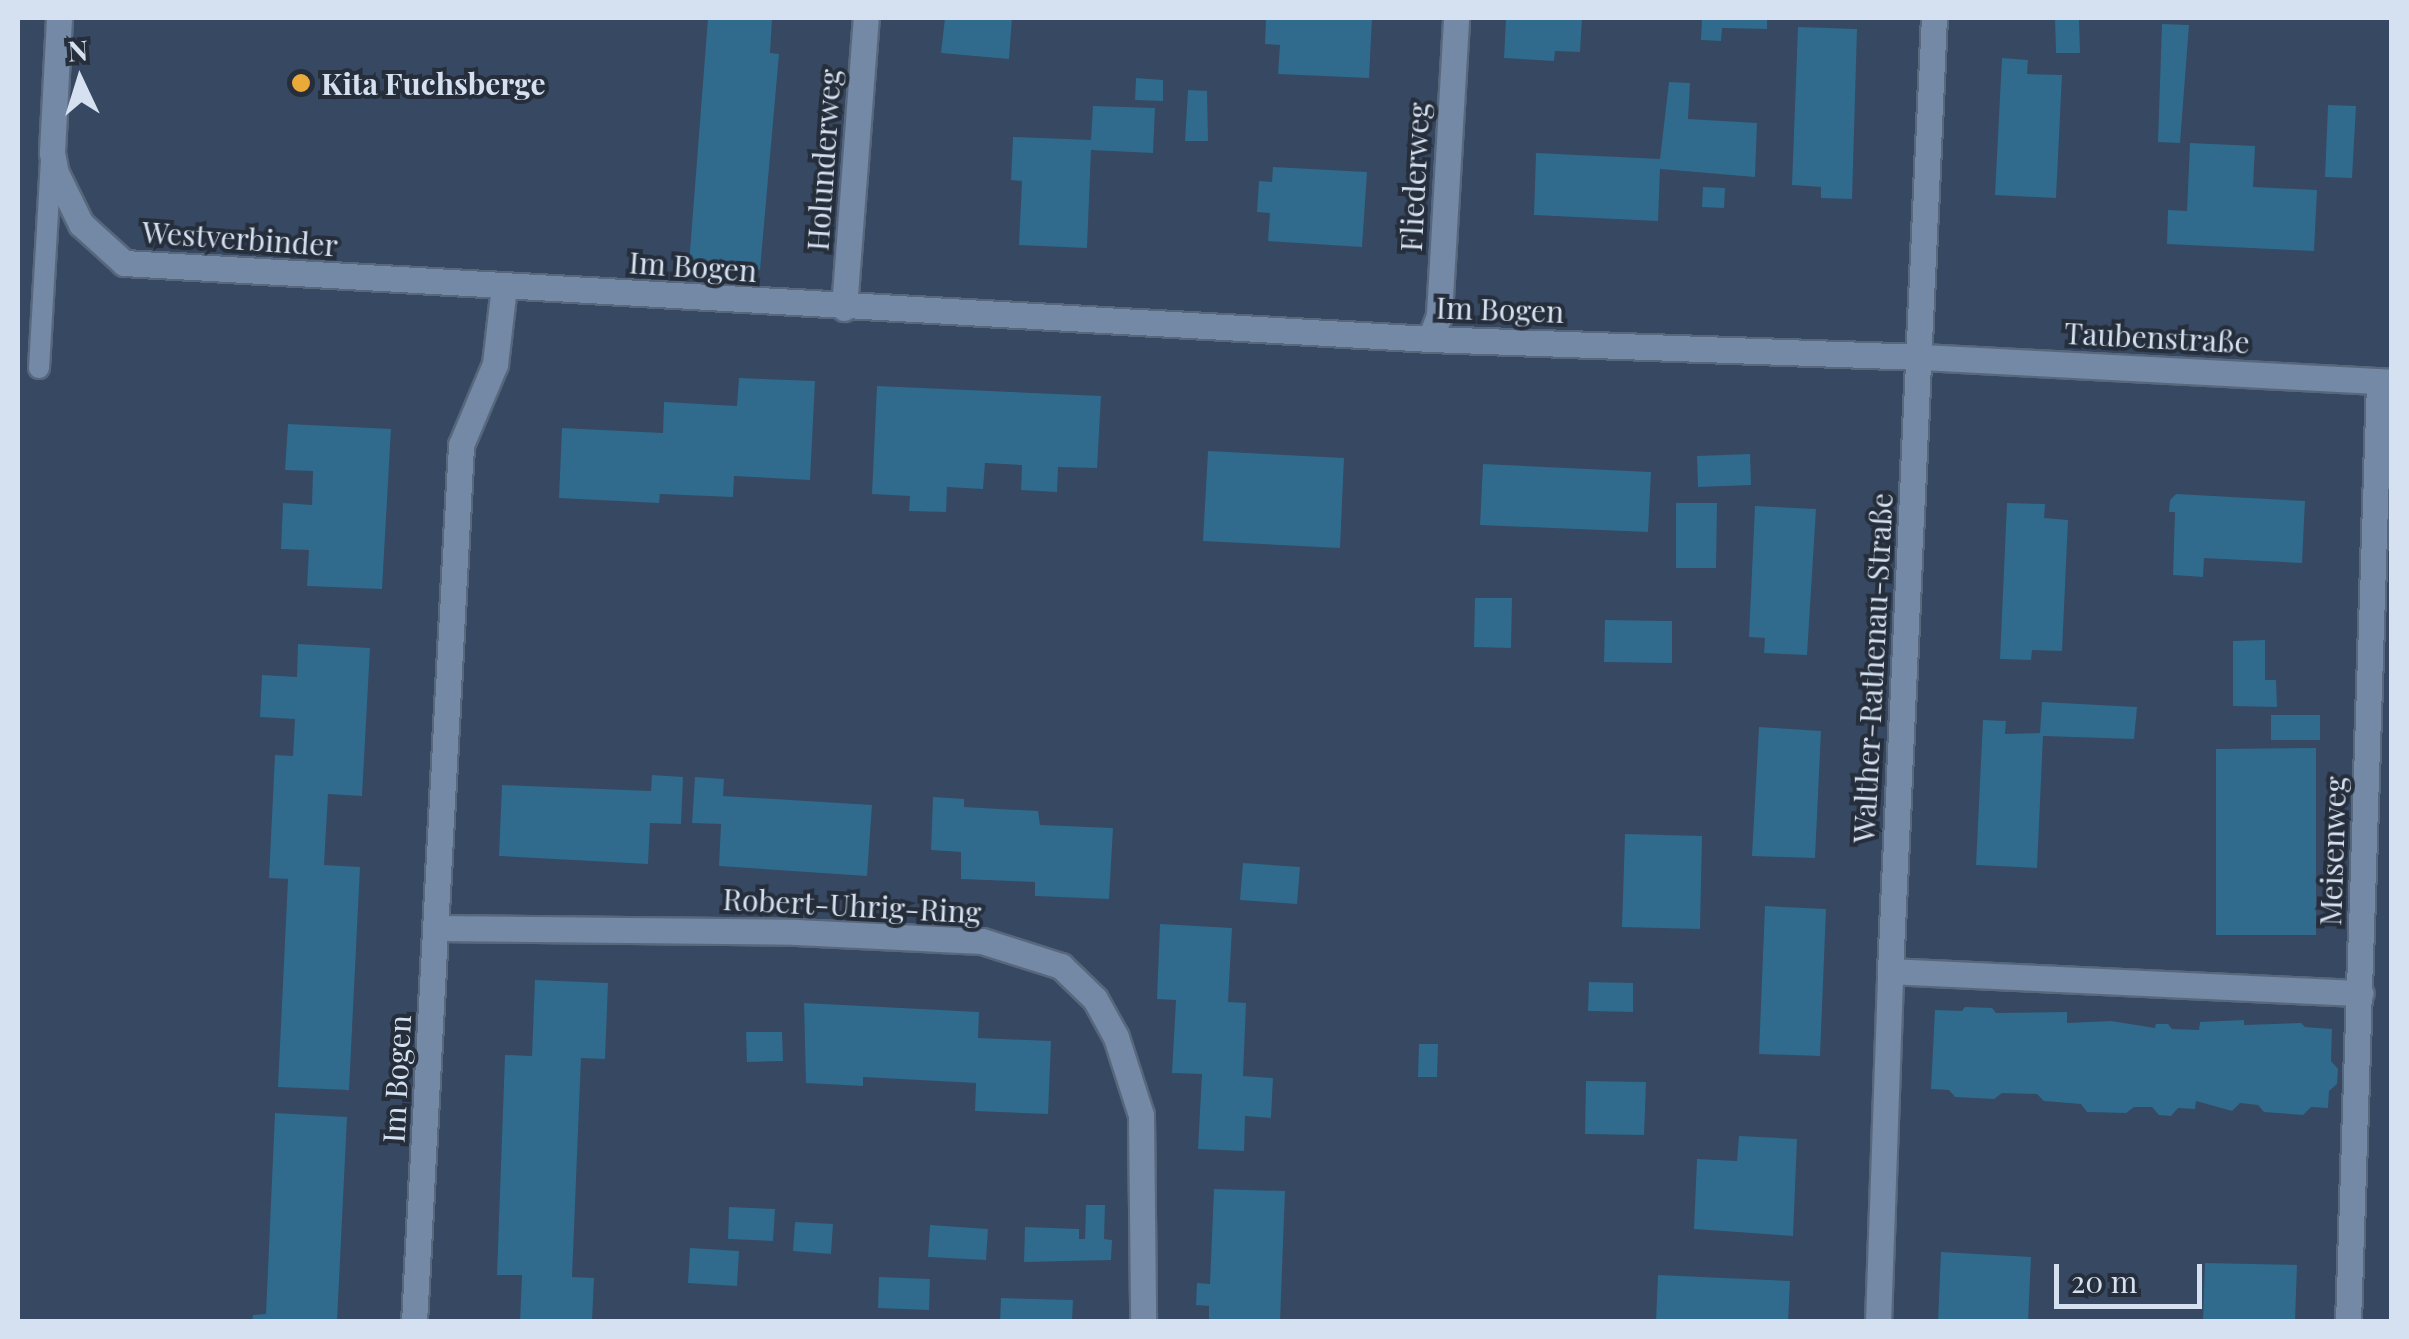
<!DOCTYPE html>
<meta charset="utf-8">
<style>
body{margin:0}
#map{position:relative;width:2409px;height:1339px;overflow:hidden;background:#364862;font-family:"Playfair Display",serif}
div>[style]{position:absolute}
.building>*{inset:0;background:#306a8c}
.roads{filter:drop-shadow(2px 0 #57677c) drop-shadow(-2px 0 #57677c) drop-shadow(0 2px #57677c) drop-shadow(0 -2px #57677c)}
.lane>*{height:20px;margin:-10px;padding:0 10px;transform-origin:10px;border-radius:10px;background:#7489a6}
.street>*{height:25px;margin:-12.5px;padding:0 12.5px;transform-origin:12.5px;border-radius:12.5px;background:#7489a6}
.dots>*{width:28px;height:28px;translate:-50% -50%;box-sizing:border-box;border:5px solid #252e3a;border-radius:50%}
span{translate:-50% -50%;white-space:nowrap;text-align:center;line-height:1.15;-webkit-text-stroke:8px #252e3a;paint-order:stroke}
.poi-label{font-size:30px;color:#d5e0f0;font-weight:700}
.left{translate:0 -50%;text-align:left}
.street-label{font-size:30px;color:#d5e0f0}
.frame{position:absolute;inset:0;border:20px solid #d5e0f0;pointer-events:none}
.north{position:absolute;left:30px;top:30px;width:100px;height:100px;-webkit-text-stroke:8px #252e3a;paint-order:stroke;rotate:356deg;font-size:28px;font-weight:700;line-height:40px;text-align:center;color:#d5e0f0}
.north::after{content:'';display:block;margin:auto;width:35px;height:45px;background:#d5e0f0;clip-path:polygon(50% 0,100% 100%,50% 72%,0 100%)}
.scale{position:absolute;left:2054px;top:1264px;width:148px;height:45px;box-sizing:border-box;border:5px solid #d5e0f0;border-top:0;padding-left:12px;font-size:30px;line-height:35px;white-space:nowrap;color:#d5e0f0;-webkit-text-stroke:8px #252e3a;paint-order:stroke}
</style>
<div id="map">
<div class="building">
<div style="clip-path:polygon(708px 18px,772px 18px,770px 53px,779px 54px,760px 270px,689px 264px)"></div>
<div style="clip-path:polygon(945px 18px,1012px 18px,1009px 59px,941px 53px)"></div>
<div style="clip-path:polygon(1266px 18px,1372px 18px,1369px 78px,1278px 74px,1280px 45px,1265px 44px)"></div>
<div style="clip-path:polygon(1506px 18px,1582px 18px,1580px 52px,1555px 51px,1554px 61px,1504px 58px)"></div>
<div style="clip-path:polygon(1702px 18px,1767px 18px,1767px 29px,1722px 28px,1721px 41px,1701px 40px)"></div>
<div style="clip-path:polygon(2055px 18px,2079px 18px,2080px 53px,2056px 53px)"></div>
<div style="clip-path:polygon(2162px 24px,2189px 25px,2180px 143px,2158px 142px)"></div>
<div style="clip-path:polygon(1798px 27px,1857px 29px,1852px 199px,1821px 198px,1821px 187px,1792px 185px)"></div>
<div style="clip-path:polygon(2002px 58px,2028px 60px,2027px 74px,2062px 75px,2056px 198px,1995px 195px)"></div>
<div style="clip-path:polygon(1136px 78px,1163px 80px,1163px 101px,1135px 100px)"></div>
<div style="clip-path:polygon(1669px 82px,1690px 83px,1688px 119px,1757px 123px,1755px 177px,1660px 169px,1658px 221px,1534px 215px,1536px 153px,1660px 159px)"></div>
<div style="clip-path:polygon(1188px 90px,1207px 91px,1208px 141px,1185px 141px)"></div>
<div style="clip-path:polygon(2328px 105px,2356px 106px,2352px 178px,2325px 177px)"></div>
<div style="clip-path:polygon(1093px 106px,1155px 108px,1153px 153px,1091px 150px,1087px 248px,1019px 245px,1022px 181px,1011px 180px,1013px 137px,1091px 140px)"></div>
<div style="clip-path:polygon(2190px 143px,2255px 146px,2253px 187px,2317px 190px,2314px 251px,2167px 244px,2168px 210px,2187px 211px)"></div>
<div style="clip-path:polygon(1273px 167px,1367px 172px,1362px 247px,1268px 241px,1270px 213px,1257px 212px,1259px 181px,1272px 182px)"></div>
<div style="clip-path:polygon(1703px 187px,1725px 188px,1724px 208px,1702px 207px)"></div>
<div style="clip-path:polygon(739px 378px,815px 381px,810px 480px,734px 476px,733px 497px,660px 494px,659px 503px,559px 498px,562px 428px,663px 433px,664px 402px,737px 406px)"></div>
<div style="clip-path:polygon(877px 386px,1101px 396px,1097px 468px,1058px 467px,1057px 492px,1021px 490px,1022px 465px,985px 463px,983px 489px,947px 487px,946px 512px,909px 511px,910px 496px,872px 494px)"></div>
<div style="clip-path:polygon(288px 424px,391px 429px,382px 589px,307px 586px,309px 550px,281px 549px,283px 503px,312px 505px,313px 471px,285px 470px)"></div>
<div style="clip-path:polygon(1208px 451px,1344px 458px,1340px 548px,1203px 541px)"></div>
<div style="clip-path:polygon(1750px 454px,1751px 485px,1698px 487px,1697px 456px)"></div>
<div style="clip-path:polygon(1483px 464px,1651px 472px,1648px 532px,1480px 525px)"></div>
<div style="clip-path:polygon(2176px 494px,2305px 501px,2302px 563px,2204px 558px,2203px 577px,2173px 575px,2175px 512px,2169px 512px,2170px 500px)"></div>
<div style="clip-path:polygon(1676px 503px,1717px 503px,1716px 568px,1676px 568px)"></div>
<div style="clip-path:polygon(2007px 503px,2045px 504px,2044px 518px,2068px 520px,2062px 651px,2032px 650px,2031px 660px,2000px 659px)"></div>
<div style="clip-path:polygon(1755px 506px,1816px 509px,1807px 655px,1764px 653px,1765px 638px,1749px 637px)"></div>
<div style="clip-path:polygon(1475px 598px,1512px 598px,1511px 648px,1474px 647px)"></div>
<div style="clip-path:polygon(1605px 620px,1672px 621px,1672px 663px,1604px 662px)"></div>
<div style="clip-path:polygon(2265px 640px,2265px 680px,2276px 680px,2277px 707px,2233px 706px,2233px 641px)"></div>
<div style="clip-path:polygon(298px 644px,370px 648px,362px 796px,328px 794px,324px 865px,360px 867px,349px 1090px,278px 1087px,288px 879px,269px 878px,275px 755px,293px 756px,295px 719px,260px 717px,262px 675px,297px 677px)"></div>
<div style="clip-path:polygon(2042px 702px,2137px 707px,2134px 739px,2043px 736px,2037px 868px,1976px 865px,1983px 720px,2006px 721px,2005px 734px,2040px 733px)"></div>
<div style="clip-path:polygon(2271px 715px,2320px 715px,2320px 740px,2271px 740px)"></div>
<div style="clip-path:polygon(1759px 727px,1821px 731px,1815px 858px,1752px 856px)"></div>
<div style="clip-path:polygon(2316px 748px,2316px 935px,2216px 935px,2216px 749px)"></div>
<div style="clip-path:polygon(652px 775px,683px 777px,681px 824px,650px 823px,648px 864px,499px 856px,502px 785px,651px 791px)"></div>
<div style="clip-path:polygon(695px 777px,724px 779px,723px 796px,872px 805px,867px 876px,719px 866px,721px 824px,692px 823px)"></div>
<div style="clip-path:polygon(933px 797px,964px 799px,964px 807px,1038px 811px,1040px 825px,1113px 828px,1109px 899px,1035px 896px,1035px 882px,961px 879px,961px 852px,931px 850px)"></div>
<div style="clip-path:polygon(1625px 834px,1702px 836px,1700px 929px,1622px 927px)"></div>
<div style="clip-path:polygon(1243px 863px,1300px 867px,1297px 904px,1240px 900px)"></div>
<div style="clip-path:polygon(1765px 906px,1826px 909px,1820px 1056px,1759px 1054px)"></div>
<div style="clip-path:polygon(1160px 924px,1232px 928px,1228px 1002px,1246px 1003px,1243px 1076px,1273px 1078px,1271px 1118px,1245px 1116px,1244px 1151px,1198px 1149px,1202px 1074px,1172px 1073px,1176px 1000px,1157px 999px)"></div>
<div style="clip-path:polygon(535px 980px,608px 983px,605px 1059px,581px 1058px,572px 1277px,594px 1278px,592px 1322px,520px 1322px,522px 1275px,497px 1275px,505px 1055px,532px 1056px)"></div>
<div style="clip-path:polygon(1589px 982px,1633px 983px,1633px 1012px,1588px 1011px)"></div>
<div style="clip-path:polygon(804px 1003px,979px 1012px,978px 1038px,1051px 1041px,1048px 1114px,975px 1111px,976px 1083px,863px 1077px,863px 1086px,806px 1083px)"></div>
<div style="clip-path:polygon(1965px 1007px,1992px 1008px,1996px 1013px,2067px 1012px,2067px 1023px,2111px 1021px,2155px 1028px,2156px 1024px,2168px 1024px,2172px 1029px,2199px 1030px,2200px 1022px,2244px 1020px,2244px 1025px,2301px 1023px,2305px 1027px,2332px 1029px,2331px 1061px,2338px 1069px,2337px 1084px,2329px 1091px,2328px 1108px,2311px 1107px,2303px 1115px,2264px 1112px,2258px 1105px,2240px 1103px,2232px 1111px,2196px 1101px,2195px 1109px,2178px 1108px,2171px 1116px,2159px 1115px,2152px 1107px,2134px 1107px,2126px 1113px,2087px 1112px,2081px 1104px,2044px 1101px,2037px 1094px,2002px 1093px,1994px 1099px,1955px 1097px,1949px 1090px,1931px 1089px,1935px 1010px,1962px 1011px)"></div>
<div style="clip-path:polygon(746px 1032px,782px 1032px,783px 1061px,747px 1062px)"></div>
<div style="clip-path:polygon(1419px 1044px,1438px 1044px,1437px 1077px,1418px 1077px)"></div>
<div style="clip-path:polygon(1586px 1081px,1646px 1082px,1644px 1135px,1585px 1134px)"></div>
<div style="clip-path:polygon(275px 1113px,347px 1117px,337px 1322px,252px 1322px,253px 1315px,266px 1314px)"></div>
<div style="clip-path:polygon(1739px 1136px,1797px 1139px,1793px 1236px,1694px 1229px,1697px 1159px,1737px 1161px)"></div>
<div style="clip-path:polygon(1214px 1189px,1285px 1191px,1280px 1322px,1209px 1322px,1209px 1306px,1196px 1305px,1197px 1283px,1210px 1284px)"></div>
<div style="clip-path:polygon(1086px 1205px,1105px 1205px,1104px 1239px,1112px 1240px,1111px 1260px,1024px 1262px,1025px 1227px,1079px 1229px,1079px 1239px,1085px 1239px)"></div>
<div style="clip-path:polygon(729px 1207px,775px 1209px,773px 1241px,728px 1239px)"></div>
<div style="clip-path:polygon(795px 1222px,833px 1224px,831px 1254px,793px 1251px)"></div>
<div style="clip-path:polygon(930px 1225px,988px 1229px,986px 1260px,928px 1257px)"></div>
<div style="clip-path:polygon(690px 1248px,739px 1251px,737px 1286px,688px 1283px)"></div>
<div style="clip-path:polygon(1941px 1252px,2031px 1257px,2028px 1322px,1938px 1322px)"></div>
<div style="clip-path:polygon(2205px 1263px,2297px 1265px,2295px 1322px,2203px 1322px)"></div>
<div style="clip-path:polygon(1658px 1275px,1790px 1281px,1788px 1322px,1656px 1322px)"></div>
<div style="clip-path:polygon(879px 1277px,930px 1279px,929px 1310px,878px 1308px)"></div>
<div style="clip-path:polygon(1001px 1298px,1073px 1300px,1072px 1322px,1000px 1322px)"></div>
</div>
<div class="roads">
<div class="lane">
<div style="left:39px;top:368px;width:208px;rotate:-86.7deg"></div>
</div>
<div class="street">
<div style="left:59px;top:18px;width:135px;rotate:93deg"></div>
<div style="left:52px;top:153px;width:20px;rotate:79deg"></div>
<div style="left:56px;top:173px;width:57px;rotate:63.9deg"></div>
<div style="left:81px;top:224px;width:58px;rotate:42.2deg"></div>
<div style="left:124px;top:263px;width:1308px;rotate:3.33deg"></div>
<div style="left:1430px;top:339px;width:490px;rotate:2.1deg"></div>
<div style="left:1920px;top:357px;width:473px;rotate:3deg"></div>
<div style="left:844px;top:308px;width:291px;rotate:-85.7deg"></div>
<div style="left:1430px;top:339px;width:26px;rotate:-69deg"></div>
<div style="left:1439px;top:315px;width:297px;rotate:-86.7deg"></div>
<div style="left:437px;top:928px;width:359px;rotate:0.6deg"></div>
<div style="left:796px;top:932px;width:186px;rotate:2.8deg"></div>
<div style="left:982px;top:941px;width:83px;rotate:17.6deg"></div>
<div style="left:1061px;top:966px;width:47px;rotate:44.1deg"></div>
<div style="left:1095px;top:999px;width:43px;rotate:61.1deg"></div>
<div style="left:1116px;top:1037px;width:82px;rotate:72.2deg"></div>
<div style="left:1141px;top:1115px;width:207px;rotate:89.4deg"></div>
<div style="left:1890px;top:971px;width:471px;rotate:2.7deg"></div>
<div style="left:414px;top:1322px;width:878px;rotate:-86.93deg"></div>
<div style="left:461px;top:445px;width:88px;rotate:-67.2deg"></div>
<div style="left:495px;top:364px;width:79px;rotate:-83.4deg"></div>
<div style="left:1878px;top:1322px;width:351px;rotate:-88deg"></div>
<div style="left:1890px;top:971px;width:954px;rotate:-87.36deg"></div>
<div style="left:2348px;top:1322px;width:941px;rotate:-88.11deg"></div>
</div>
</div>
<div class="dots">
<div style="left:301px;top:83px;background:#eaaa39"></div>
</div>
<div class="poi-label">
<span class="left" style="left:321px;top:83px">Kita Fuchsberge</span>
</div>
<div class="street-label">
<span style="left:823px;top:160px;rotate:-86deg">Holunderweg</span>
<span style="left:1414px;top:177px;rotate:-87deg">Fliederweg</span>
<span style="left:240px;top:238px;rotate:4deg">Westverbinder</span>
<span style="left:693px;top:266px;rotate:4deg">Im Bogen</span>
<span style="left:1500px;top:309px;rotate:2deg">Im Bogen</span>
<span style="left:2157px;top:337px;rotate:3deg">Taubenstraße</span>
<span style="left:1872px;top:668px;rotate:-87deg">Walther-Rathenau-Straße</span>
<span style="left:2332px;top:851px;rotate:-88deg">Meisenweg</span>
<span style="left:852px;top:905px;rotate:3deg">Robert-Uhrig-Ring</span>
<span style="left:396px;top:1079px;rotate:-87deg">Im Bogen</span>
</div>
<div class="frame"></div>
<div class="north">N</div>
<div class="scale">20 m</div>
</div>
